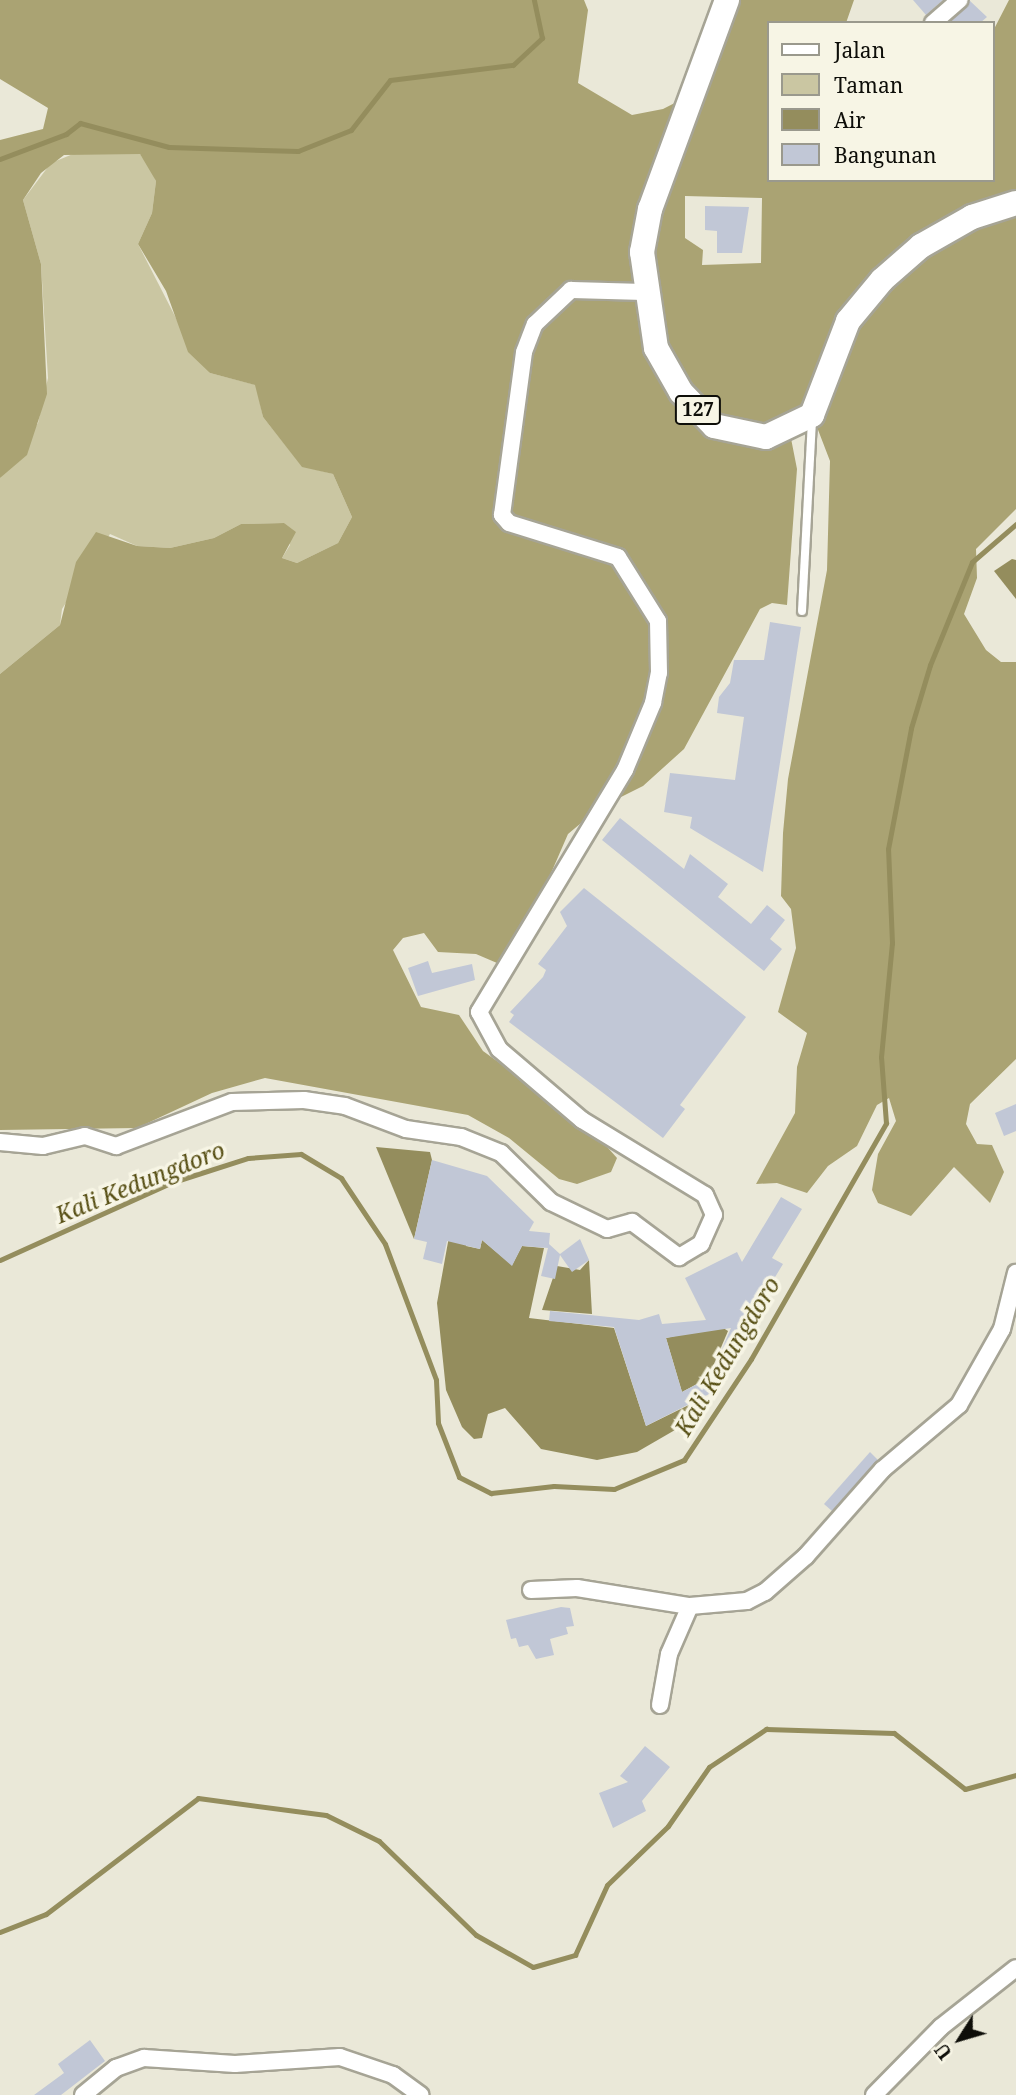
<!DOCTYPE html>
<style>
body{margin:0}
#map{position:relative;width:1016px;height:2095px;overflow:hidden;background:#eae8d8;font-family:"Noto Serif",serif}
div>[style]{position:absolute}
.green>*{inset:0;background:#cac6a2}
.forest>*{inset:0;background:#aaa373}
.water>*{inset:0;background:#948d5d}
.stream>*{height:5px;margin:-2.5px;padding:0 2.5px;transform-origin:2.5px;border-radius:2.5px;background:#948d5d}
.building>*{inset:0;background:#c1c7d6}
.roads{filter:drop-shadow(2px 0 #a6a495) drop-shadow(-2px 0 #a6a495) drop-shadow(0 2px #a6a495) drop-shadow(0 -2px #a6a495)}
.lane>*{height:8px;margin:-4px;padding:0 4px;transform-origin:4px;border-radius:4px;background:#fff}
.street>*{height:16px;margin:-8px;padding:0 8px;transform-origin:8px;border-radius:8px;background:#fff}
.primary>*{height:24px;margin:-12px;padding:0 12px;transform-origin:12px;border-radius:12px;background:#fff}
span{translate:-50% -50%;white-space:nowrap;text-align:center;line-height:1.15;-webkit-text-stroke:7px #f7f5e5;paint-order:stroke}
.shield-label span{padding:2px 5px;background:#f7f5e5;border:2px solid;border-radius:5px;-webkit-text-stroke-width:0}
.shield-label{font-size:19px;color:#0e0e09;font-weight:700}
.water-label{font-size:23px;color:#574f14;font-style:italic}
.legend{position:absolute;left:767px;top:21px;width:228px;height:161px;box-sizing:border-box;background:#f7f5e5;border:2px solid #9a998d;margin:0;padding:9px 12px;list-style:none;font-size:21px;color:#0e0e09}
.legend li{display:flex;align-items:center;gap:14px;height:35px}
.legend b{width:35px;border:2px solid #9a998d}
.north{position:absolute;left:925px;top:2004px;width:70px;height:70px;-webkit-text-stroke:5px #f7f5e5;paint-order:stroke;rotate:233deg;font-size:19px;font-weight:700;line-height:28px;text-align:center;color:#0e0e09}
.north::after{content:'';display:block;margin:auto;width:24px;height:32px;background:#0e0e09;clip-path:polygon(50% 0,100% 100%,50% 72%,0 100%)}
</style>
<div id="map">
<div class="green">
<div style="clip-path:polygon(78px 152px,140px 154px,150px 167px,156px 181px,152px 213px,138px 244px,178px 322px,210px 373px,256px 385px,263px 417px,302px 466px,333px 474px,352px 517px,338px 543px,297px 563px,282px 558px,290px 545px,284px 523px,241px 524px,214px 538px,170px 548px,137px 546px,110px 534px,62px 609px,60px 625px,0 674px,0 478px,38px 423px,48px 378px,41px 264px,23px 200px,51px 163px)"></div>
</div>
<div class="forest">
<div style="clip-path:polygon(evenodd,0 0,584px 0,588px 10px,578px 83px,632px 115px,663px 109px,702px 89px,730px 0,854px 0,846px 23px,769px 23px,769px 180px,993px 180px,993px 31px,1009px 0,1016px 0,1016px 509px,976px 549px,977px 578px,964px 614px,986px 650px,1001px 662px,1016px 662px,1016px 1059px,970px 1104px,966px 1124px,977px 1144px,992px 1145px,1004px 1172px,990px 1203px,954px 1167px,911px 1216px,878px 1203px,872px 1190px,878px 1154px,896px 1121px,889px 1098px,877px 1105px,857px 1146px,828px 1166px,807px 1193px,777px 1183px,756px 1184px,795px 1113px,797px 1067px,807px 1033px,778px 1012px,796px 948px,791px 909px,781px 896px,783px 833px,788px 779px,827px 570px,830px 461px,815px 422px,787px 418px,797px 469px,787px 605px,772px 603px,760px 609px,684px 749px,643px 786px,599px 808px,568px 834px,548px 880px,497px 963px,476px 954px,438px 952px,424px 933px,403px 938px,393px 950px,421px 1007px,459px 1015px,483px 1051px,591px 1129px,617px 1158px,611px 1172px,577px 1184px,559px 1179px,509px 1138px,468px 1115px,265px 1078px,212px 1093px,137px 1128px,0 1130px,0 674px,60px 625px,76px 562px,96px 532px,137px 546px,170px 548px,214px 538px,241px 524px,284px 523px,296px 532px,282px 558px,297px 563px,338px 543px,352px 517px,333px 474px,302px 467px,263px 417px,255px 385px,210px 373px,188px 352px,166px 291px,138px 244px,152px 213px,156px 181px,140px 154px,64px 155px,41px 173px,23px 200px,41px 264px,47px 394px,27px 455px,0 478px,0 140px,43px 129px,48px 108px,0 79px,0 0,685px 196px,762px 198px,761px 263px,702px 265px,703px 250px,685px 238px,685px 196px)"></div>
</div>
<div class="water">
<div style="clip-path:polygon(1012px 559px,1016px 560px,1016px 599px,994px 571px)"></div>
<div style="clip-path:polygon(376px 1147px,430px 1152px,432px 1160px,414px 1239px)"></div>
<div style="clip-path:polygon(452px 1220px,469px 1231px,466px 1246px,480px 1249px,482px 1240px,512px 1265px,522px 1246px,544px 1248px,529px 1318px,614px 1328px,646px 1426px,699px 1400px,675px 1430px,637px 1452px,597px 1460px,541px 1449px,505px 1408px,488px 1414px,482px 1438px,474px 1439px,462px 1427px,446px 1390px,437px 1303px)"></div>
<div style="clip-path:polygon(589px 1260px,592px 1314px,542px 1310px,557px 1266px,580px 1270px)"></div>
<div style="clip-path:polygon(720px 1326px,728px 1331px,708px 1378px,682px 1392px,666px 1338px)"></div>
</div>
<div class="stream">
<div style="left:0;top:159px;width:71px;rotate:-20.7deg"></div>
<div style="left:66px;top:134px;width:18px;rotate:-38deg"></div>
<div style="left:80px;top:123px;width:92px;rotate:15.1deg"></div>
<div style="left:169px;top:147px;width:129px;rotate:1.8deg"></div>
<div style="left:298px;top:151px;width:57px;rotate:-21.6deg"></div>
<div style="left:351px;top:130px;width:63px;rotate:-52deg"></div>
<div style="left:390px;top:80px;width:124px;rotate:-7deg"></div>
<div style="left:513px;top:65px;width:40px;rotate:-43deg"></div>
<div style="left:542px;top:38px;width:39px;rotate:-102deg"></div>
<div style="left:0;top:1260px;width:190px;rotate:-24.3deg"></div>
<div style="left:173px;top:1182px;width:79px;rotate:-17.7deg"></div>
<div style="left:248px;top:1158px;width:53px;rotate:-4.3deg"></div>
<div style="left:301px;top:1154px;width:47px;rotate:31deg"></div>
<div style="left:341px;top:1178px;width:79px;rotate:56.3deg"></div>
<div style="left:385px;top:1244px;width:145px;rotate:69.4deg"></div>
<div style="left:436px;top:1380px;width:43px;rotate:87.3deg"></div>
<div style="left:438px;top:1423px;width:58px;rotate:68.7deg"></div>
<div style="left:459px;top:1477px;width:36px;rotate:27deg"></div>
<div style="left:491px;top:1493px;width:63px;rotate:-6.3deg"></div>
<div style="left:554px;top:1486px;width:60px;rotate:2.9deg"></div>
<div style="left:614px;top:1489px;width:76px;rotate:-22.5deg"></div>
<div style="left:684px;top:1460px;width:121px;rotate:-56.4deg"></div>
<div style="left:751px;top:1359px;width:272px;rotate:-60.2deg"></div>
<div style="left:886px;top:1123px;width:66px;rotate:-94.3deg"></div>
<div style="left:881px;top:1057px;width:115px;rotate:-84.5deg"></div>
<div style="left:892px;top:943px;width:94px;rotate:-92.4deg"></div>
<div style="left:888px;top:849px;width:123px;rotate:-79.2deg"></div>
<div style="left:911px;top:728px;width:66px;rotate:-73.2deg"></div>
<div style="left:930px;top:665px;width:111px;rotate:-67.8deg"></div>
<div style="left:972px;top:562px;width:58px;rotate:-40.8deg"></div>
<div style="left:0;top:1932px;width:49px;rotate:-21.4deg"></div>
<div style="left:46px;top:1914px;width:191px;rotate:-37.3deg"></div>
<div style="left:198px;top:1798px;width:129px;rotate:7.6deg"></div>
<div style="left:326px;top:1815px;width:59px;rotate:26.1deg"></div>
<div style="left:379px;top:1841px;width:135px;rotate:44.1deg"></div>
<div style="left:476px;top:1935px;width:65px;rotate:29.3deg"></div>
<div style="left:533px;top:1967px;width:44px;rotate:-15.9deg"></div>
<div style="left:575px;top:1955px;width:77px;rotate:-65.4deg"></div>
<div style="left:607px;top:1885px;width:85px;rotate:-44deg"></div>
<div style="left:668px;top:1826px;width:72px;rotate:-55.2deg"></div>
<div style="left:709px;top:1767px;width:69px;rotate:-33.7deg"></div>
<div style="left:766px;top:1729px;width:128px;rotate:1.8deg"></div>
<div style="left:894px;top:1733px;width:90px;rotate:38.3deg"></div>
<div style="left:965px;top:1789px;width:53px;rotate:-15.4deg"></div>
</div>
<div class="building">
<div style="clip-path:polygon(913px 0,943px 0,926px 15px)"></div>
<div style="clip-path:polygon(969px 0,987px 17px,980px 23px,949px 23px)"></div>
<div style="clip-path:polygon(705px 206px,749px 207px,742px 253px,717px 253px,717px 231px,705px 230px)"></div>
<div style="clip-path:polygon(770px 622px,801px 627px,763px 872px,690px 828px,692px 817px,664px 812px,670px 773px,735px 780px,744px 717px,717px 713px,719px 697px,730px 683px,734px 660px,764px 660px)"></div>
<div style="clip-path:polygon(620px 818px,684px 869px,690px 854px,728px 884px,718px 897px,751px 924px,767px 905px,785px 920px,770px 939px,782px 949px,764px 971px,602px 840px)"></div>
<div style="clip-path:polygon(584px 888px,746px 1017px,680px 1105px,685px 1109px,663px 1138px,509px 1022px,514px 1015px,510px 1012px,543px 977px,546px 970px,538px 964px,567px 926px,560px 912px)"></div>
<div style="clip-path:polygon(428px 961px,432px 973px,472px 964px,475px 980px,418px 996px,408px 968px)"></div>
<div style="clip-path:polygon(1016px 1104px,1016px 1131px,1004px 1136px,995px 1113px)"></div>
<div style="clip-path:polygon(432px 1160px,487px 1176px,534px 1222px,529px 1231px,550px 1233px,549px 1244px,560px 1254px,580px 1239px,589px 1260px,572px 1272px,560px 1255px,555px 1279px,541px 1276px,548px 1248px,522px 1246px,512px 1266px,482px 1240px,480px 1249px,447px 1241px,442px 1264px,423px 1259px,427px 1242px,414px 1239px)"></div>
<div style="clip-path:polygon(781px 1197px,802px 1209px,772px 1258px,783px 1264px,728px 1355px,721px 1351px,731px 1328px,666px 1338px,682px 1392px,724px 1370px,713px 1392px,646px 1426px,614px 1327px,549px 1321px,550px 1311px,639px 1320px,659px 1314px,662px 1324px,706px 1320px,685px 1278px,737px 1252px,742px 1262px)"></div>
<div style="clip-path:polygon(870px 1452px,878px 1460px,832px 1511px,824px 1504px)"></div>
<div style="clip-path:polygon(561px 1607px,570px 1608px,574px 1626px,566px 1627px,568px 1634px,550px 1639px,554px 1655px,536px 1659px,528px 1645px,519px 1647px,516px 1638px,511px 1639px,506px 1620px)"></div>
<div style="clip-path:polygon(645px 1746px,670px 1767px,642px 1801px,646px 1811px,613px 1828px,599px 1793px,628px 1782px,620px 1776px)"></div>
<div style="clip-path:polygon(90px 2040px,105px 2061px,61px 2095px,34px 2095px,64px 2073px,58px 2064px)"></div>
</div>
<div class="roads">
<div class="lane">
<div style="left:802px;top:611px;width:190px;rotate:-87deg"></div>
</div>
<div class="street">
<div style="left:933px;top:23px;width:35px;rotate:-41deg"></div>
<div style="left:0;top:1142px;width:43px;rotate:5.3deg"></div>
<div style="left:43px;top:1146px;width:43px;rotate:-13.4deg"></div>
<div style="left:85px;top:1136px;width:33px;rotate:18deg"></div>
<div style="left:116px;top:1146px;width:124px;rotate:-20.8deg"></div>
<div style="left:232px;top:1102px;width:72px;rotate:-1.6deg"></div>
<div style="left:304px;top:1100px;width:41px;rotate:8.3deg"></div>
<div style="left:345px;top:1106px;width:65px;rotate:20.7deg"></div>
<div style="left:406px;top:1129px;width:56px;rotate:8.3deg"></div>
<div style="left:461px;top:1137px;width:43px;rotate:21.8deg"></div>
<div style="left:501px;top:1153px;width:70px;rotate:44.4deg"></div>
<div style="left:551px;top:1202px;width:62px;rotate:25.7deg"></div>
<div style="left:607px;top:1229px;width:26px;rotate:-16deg"></div>
<div style="left:632px;top:1222px;width:59px;rotate:36.7deg"></div>
<div style="left:679px;top:1257px;width:26px;rotate:-31deg"></div>
<div style="left:701px;top:1244px;width:32px;rotate:-66deg"></div>
<div style="left:714px;top:1215px;width:22px;rotate:-114deg"></div>
<div style="left:705px;top:1195px;width:144px;rotate:-148.6deg"></div>
<div style="left:582px;top:1120px;width:109px;rotate:-139.5deg"></div>
<div style="left:499px;top:1049px;width:42px;rotate:-118.4deg"></div>
<div style="left:479px;top:1012px;width:283px;rotate:-58.9deg"></div>
<div style="left:625px;top:770px;width:73px;rotate:-67.3deg"></div>
<div style="left:653px;top:703px;width:31px;rotate:-79deg"></div>
<div style="left:659px;top:673px;width:52px;rotate:-91.1deg"></div>
<div style="left:658px;top:621px;width:75px;rotate:-122deg"></div>
<div style="left:618px;top:557px;width:114px;rotate:-162.7deg"></div>
<div style="left:509px;top:523px;width:11px;rotate:-131deg"></div>
<div style="left:502px;top:515px;width:164px;rotate:-82.3deg"></div>
<div style="left:524px;top:352px;width:30px;rotate:-69deg"></div>
<div style="left:535px;top:324px;width:50px;rotate:-43.4deg"></div>
<div style="left:571px;top:290px;width:74px;rotate:1.5deg"></div>
<div style="left:531px;top:1590px;width:46px;rotate:-2.5deg"></div>
<div style="left:577px;top:1588px;width:114px;rotate:9.1deg"></div>
<div style="left:690px;top:1606px;width:57px;rotate:-5deg"></div>
<div style="left:747px;top:1601px;width:20px;rotate:-27deg"></div>
<div style="left:765px;top:1592px;width:55px;rotate:-41.3deg"></div>
<div style="left:806px;top:1556px;width:115px;rotate:-48.5deg"></div>
<div style="left:882px;top:1470px;width:101px;rotate:-40.2deg"></div>
<div style="left:959px;top:1405px;width:87px;rotate:-60.5deg"></div>
<div style="left:1002px;top:1329px;width:58px;rotate:-76deg"></div>
<div style="left:660px;top:1705px;width:52px;rotate:-80deg"></div>
<div style="left:669px;top:1654px;width:52px;rotate:-66.4deg"></div>
<div style="left:83px;top:2095px;width:43px;rotate:-39.3deg"></div>
<div style="left:116px;top:2068px;width:30px;rotate:-20deg"></div>
<div style="left:144px;top:2058px;width:91px;rotate:3.8deg"></div>
<div style="left:235px;top:2064px;width:105px;rotate:-3.8deg"></div>
<div style="left:340px;top:2057px;width:56px;rotate:18.8deg"></div>
<div style="left:393px;top:2075px;width:34px;rotate:36deg"></div>
<div style="left:874px;top:2095px;width:95px;rotate:-45.4deg"></div>
<div style="left:941px;top:2027px;width:95px;rotate:-38.2deg"></div>
</div>
<div class="primary">
<div style="left:727px;top:0;width:223px;rotate:110.2deg"></div>
<div style="left:650px;top:209px;width:44px;rotate:100.5deg"></div>
<div style="left:642px;top:252px;width:97px;rotate:81.7deg"></div>
<div style="left:656px;top:348px;width:51px;rotate:60.4deg"></div>
<div style="left:681px;top:392px;width:47px;rotate:45.9deg"></div>
<div style="left:714px;top:426px;width:53px;rotate:11.9deg"></div>
<div style="left:766px;top:437px;width:51px;rotate:-25.6deg"></div>
<div style="left:812px;top:415px;width:101px;rotate:-69deg"></div>
<div style="left:848px;top:321px;width:53px;rotate:-50.3deg"></div>
<div style="left:882px;top:280px;width:52px;rotate:-41.1deg"></div>
<div style="left:921px;top:246px;width:59px;rotate:-29.6deg"></div>
<div style="left:972px;top:217px;width:46px;rotate:-17.7deg"></div>
</div>
</div>
<div class="shield-label">
<span style="left:698px;top:410px">127</span>
</div>
<div class="water-label">
<span style="left:140px;top:1182px;rotate:-22deg">Kali Kedungdoro</span>
<span style="left:727px;top:1356px;rotate:-59deg">Kali Kedungdoro</span>
</div>
<ul class="legend">
<li><b style="height:9px;background:#fff"></b>Jalan</li>
<li><b style="height:19px;background:#cac6a2"></b>Taman</li>
<li><b style="height:19px;background:#948d5d"></b>Air</li>
<li><b style="height:19px;background:#c1c7d6"></b>Bangunan</li>
</ul>
<div class="north">U</div>
</div>
